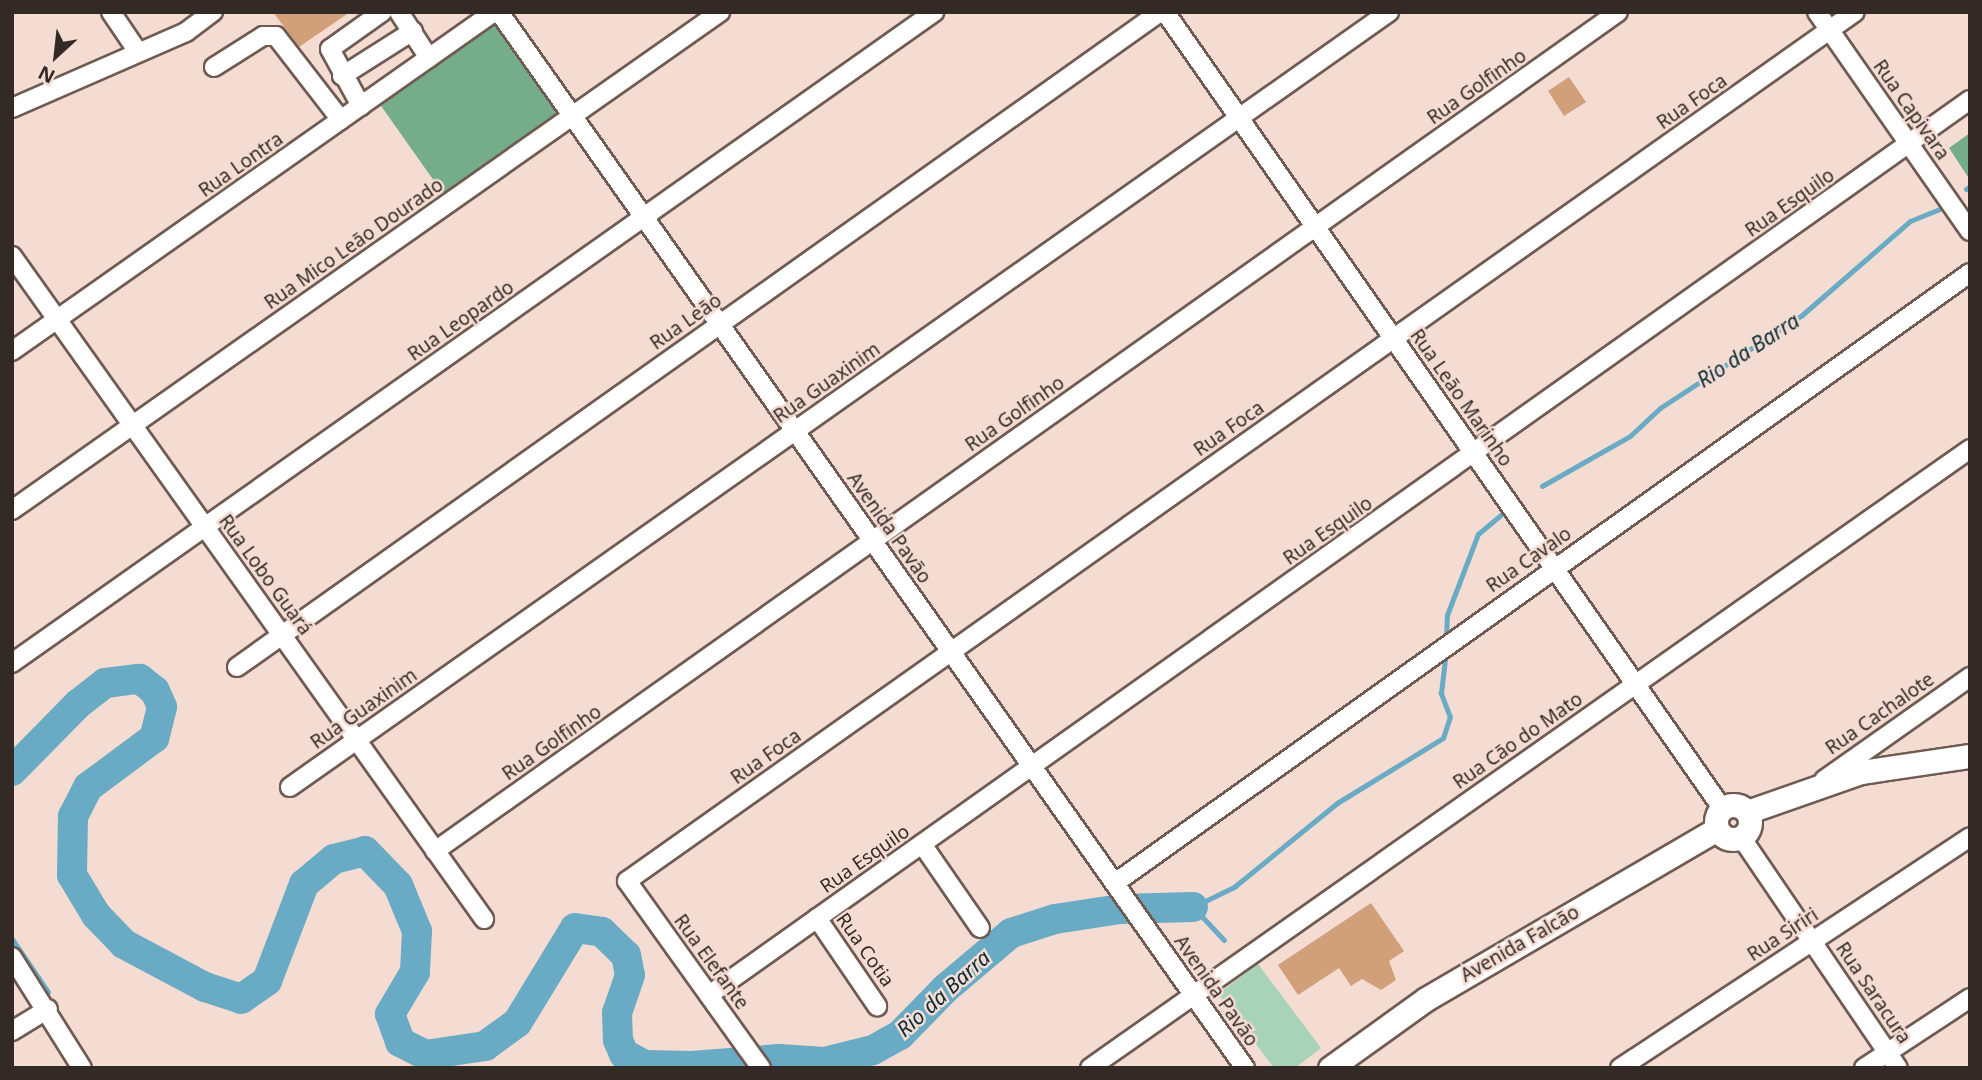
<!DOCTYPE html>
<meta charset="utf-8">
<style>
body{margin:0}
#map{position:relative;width:1982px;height:1080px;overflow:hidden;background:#f4dcd2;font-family:"Noto Sans",sans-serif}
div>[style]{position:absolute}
.green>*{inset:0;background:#a9d3b8}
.forest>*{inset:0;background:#75ac8a}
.stream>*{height:5px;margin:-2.5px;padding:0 2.5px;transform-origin:2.5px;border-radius:2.5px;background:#69abc4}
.river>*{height:30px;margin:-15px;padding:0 15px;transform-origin:15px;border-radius:15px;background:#69abc4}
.building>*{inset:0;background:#d1a07b}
.roads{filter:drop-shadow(2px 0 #6f5b52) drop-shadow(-2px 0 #6f5b52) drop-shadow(0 2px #6f5b52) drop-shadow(0 -2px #6f5b52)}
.minor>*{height:18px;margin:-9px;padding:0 9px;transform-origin:9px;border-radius:9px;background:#fff}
.major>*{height:23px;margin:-11.5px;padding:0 11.5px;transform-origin:11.5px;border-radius:11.5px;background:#fff}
.major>.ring{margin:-11.5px;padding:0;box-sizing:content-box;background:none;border:23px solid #fff;border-radius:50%}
span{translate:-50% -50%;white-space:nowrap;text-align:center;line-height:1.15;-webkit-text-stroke:5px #f4dcd2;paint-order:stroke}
.street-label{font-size:19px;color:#332a26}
.water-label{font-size:21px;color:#0c2d38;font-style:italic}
.frame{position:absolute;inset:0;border:14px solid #332a26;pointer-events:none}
.north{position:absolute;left:21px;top:21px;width:70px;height:70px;-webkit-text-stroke:5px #f4dcd2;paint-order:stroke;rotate:207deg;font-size:19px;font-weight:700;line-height:28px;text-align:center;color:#332a26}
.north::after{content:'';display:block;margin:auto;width:24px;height:32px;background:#332a26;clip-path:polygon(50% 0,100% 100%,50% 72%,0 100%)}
</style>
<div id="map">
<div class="green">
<div style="clip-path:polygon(1258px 964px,1321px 1048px,1295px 1068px,1274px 1068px,1218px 994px)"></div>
</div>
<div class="forest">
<div style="clip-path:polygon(498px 19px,563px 112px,444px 195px,379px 103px)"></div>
<div style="clip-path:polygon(1970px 133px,1970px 180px,1949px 148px)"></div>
</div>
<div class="stream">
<div style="left:1966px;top:189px;width:5px;rotate:-37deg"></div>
<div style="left:1542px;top:486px;width:101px;rotate:-29.6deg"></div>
<div style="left:1630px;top:436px;width:41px;rotate:-43deg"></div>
<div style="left:1660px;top:408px;width:170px;rotate:-33.2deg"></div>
<div style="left:1802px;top:315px;width:143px;rotate:-41deg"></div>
<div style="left:1910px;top:221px;width:40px;rotate:-22deg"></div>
<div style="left:1446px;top:641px;width:26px;rotate:-88deg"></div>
<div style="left:1447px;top:615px;width:87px;rotate:-69.1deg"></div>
<div style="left:1478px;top:534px;width:34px;rotate:-40deg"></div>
<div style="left:12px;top:939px;width:64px;rotate:55.8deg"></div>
<div style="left:1224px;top:940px;width:45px;rotate:-133.2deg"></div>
<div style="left:1193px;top:907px;width:46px;rotate:-26deg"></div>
<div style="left:1234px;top:887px;width:133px;rotate:-39.2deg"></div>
<div style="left:1337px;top:803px;width:124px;rotate:-31.5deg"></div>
<div style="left:1443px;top:738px;width:22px;rotate:-72deg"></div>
<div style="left:1450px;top:717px;width:26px;rotate:-111deg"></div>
<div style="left:1441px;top:693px;width:42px;rotate:-83.2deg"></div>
</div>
<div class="river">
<div style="left:12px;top:771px;width:94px;rotate:-45.4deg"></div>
<div style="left:78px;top:704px;width:34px;rotate:-38deg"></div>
<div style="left:105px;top:683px;width:35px;rotate:-7deg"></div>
<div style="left:140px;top:679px;width:19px;rotate:39deg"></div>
<div style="left:155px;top:691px;width:17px;rotate:66deg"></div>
<div style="left:162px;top:707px;width:32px;rotate:104deg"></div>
<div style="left:154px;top:738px;width:82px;rotate:143.4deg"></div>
<div style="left:88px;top:787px;width:33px;rotate:117deg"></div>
<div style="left:73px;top:816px;width:59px;rotate:91deg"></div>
<div style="left:72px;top:875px;width:47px;rotate:59deg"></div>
<div style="left:96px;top:915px;width:40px;rotate:46deg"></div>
<div style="left:124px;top:944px;width:92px;rotate:28deg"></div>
<div style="left:205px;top:987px;width:38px;rotate:18deg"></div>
<div style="left:241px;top:999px;width:32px;rotate:-35deg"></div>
<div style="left:267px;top:981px;width:104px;rotate:-69.1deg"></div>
<div style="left:304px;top:884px;width:39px;rotate:-40deg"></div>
<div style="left:334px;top:859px;width:32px;rotate:-14deg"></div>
<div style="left:365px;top:851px;width:47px;rotate:45.9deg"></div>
<div style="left:398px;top:885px;width:50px;rotate:67.6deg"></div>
<div style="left:417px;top:931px;width:41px;rotate:92.8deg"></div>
<div style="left:415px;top:972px;width:49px;rotate:120.8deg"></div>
<div style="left:390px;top:1014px;width:30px;rotate:70deg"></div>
<div style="left:400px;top:1042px;width:28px;rotate:27deg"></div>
<div style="left:425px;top:1055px;width:61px;rotate:-8.5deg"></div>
<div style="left:485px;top:1046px;width:39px;rotate:-36deg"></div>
<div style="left:517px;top:1023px;width:111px;rotate:-58.6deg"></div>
<div style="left:575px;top:928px;width:27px;rotate:8deg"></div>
<div style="left:602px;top:932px;width:33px;rotate:44deg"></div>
<div style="left:626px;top:955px;width:20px;rotate:79deg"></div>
<div style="left:630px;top:975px;width:40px;rotate:108.9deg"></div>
<div style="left:617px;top:1013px;width:27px;rotate:88deg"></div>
<div style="left:618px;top:1040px;width:15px;rotate:67deg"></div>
<div style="left:624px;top:1054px;width:24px;rotate:28deg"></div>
<div style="left:645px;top:1065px;width:47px;rotate:1.2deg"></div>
<div style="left:692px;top:1066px;width:87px;rotate:-4.6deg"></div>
<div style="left:779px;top:1059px;width:45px;rotate:3.8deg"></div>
<div style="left:824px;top:1062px;width:50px;rotate:-13.8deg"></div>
<div style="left:873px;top:1050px;width:31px;rotate:-29deg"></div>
<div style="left:900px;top:1035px;width:66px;rotate:-45.6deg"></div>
<div style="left:946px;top:988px;width:85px;rotate:-40.2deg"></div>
<div style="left:1011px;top:933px;width:46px;rotate:-17.7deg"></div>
<div style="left:1055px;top:919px;width:66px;rotate:-8.7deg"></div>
<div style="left:1120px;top:909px;width:73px;rotate:-1.6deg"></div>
</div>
<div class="building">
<div style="clip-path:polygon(273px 12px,350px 12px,299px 47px)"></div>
<div style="clip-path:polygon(1569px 77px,1586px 102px,1564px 116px,1548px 91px)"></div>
<div style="clip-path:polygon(1371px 903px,1404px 951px,1389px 961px,1396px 980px,1381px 990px,1362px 979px,1351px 986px,1339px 968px,1298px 995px,1278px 965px)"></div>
</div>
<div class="roads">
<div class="minor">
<div style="left:111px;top:12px;width:48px;rotate:56deg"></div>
<div style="left:399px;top:12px;width:55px;rotate:56.9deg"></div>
<div style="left:499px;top:12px;width:1293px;rotate:54.76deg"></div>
<div style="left:1165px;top:12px;width:972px;rotate:55.02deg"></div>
<div style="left:1817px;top:12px;width:267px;rotate:55.1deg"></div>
<div style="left:214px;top:67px;width:58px;rotate:-32.3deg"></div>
<div style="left:263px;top:36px;width:13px"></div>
<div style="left:276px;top:36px;width:106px;rotate:52.3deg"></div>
<div style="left:342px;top:76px;width:84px;rotate:-32.4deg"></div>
<div style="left:361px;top:106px;width:65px;rotate:-118.5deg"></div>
<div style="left:330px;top:49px;width:64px;rotate:-35.4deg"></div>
<div style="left:12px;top:108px;width:190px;rotate:-23.6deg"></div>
<div style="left:186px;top:32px;width:34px;rotate:-37deg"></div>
<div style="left:12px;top:256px;width:814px;rotate:54.55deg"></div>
<div style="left:12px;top:351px;width:589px;rotate:-35.12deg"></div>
<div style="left:12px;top:510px;width:866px;rotate:-35.12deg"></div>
<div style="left:12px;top:663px;width:1129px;rotate:-35.22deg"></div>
<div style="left:237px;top:667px;width:1132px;rotate:-35.36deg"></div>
<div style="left:1824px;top:780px;width:179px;rotate:-35.2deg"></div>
<div style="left:290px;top:787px;width:1345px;rotate:-35.19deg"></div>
<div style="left:1741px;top:837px;width:279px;rotate:55.8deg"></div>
<div style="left:922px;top:844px;width:102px;rotate:55.4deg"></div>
<div style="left:435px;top:851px;width:1450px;rotate:-35.34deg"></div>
<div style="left:1115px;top:883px;width:1050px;rotate:-35.51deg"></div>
<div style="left:817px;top:918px;width:107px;rotate:55.7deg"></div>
<div style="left:12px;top:957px;width:131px;rotate:57.8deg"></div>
<div style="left:709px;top:995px;width:1546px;rotate:-35.37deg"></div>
<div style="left:12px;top:1031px;width:42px;rotate:-31.4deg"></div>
<div style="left:761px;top:1068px;width:230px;rotate:-125.6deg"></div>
<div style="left:627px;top:881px;width:1504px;rotate:-35.29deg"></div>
<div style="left:1090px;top:1068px;width:1076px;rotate:-35.12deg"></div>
<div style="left:1620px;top:1068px;width:419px;rotate:-33.4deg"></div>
<div style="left:1864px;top:1068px;width:127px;rotate:-33.4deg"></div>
</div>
<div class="major">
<div class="ring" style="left:1716px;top:805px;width:11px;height:11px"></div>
<div style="left:1747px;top:812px;width:121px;rotate:-19.3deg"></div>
<div style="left:1861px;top:772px;width:110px;rotate:-8.4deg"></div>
<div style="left:1330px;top:1068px;width:118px;rotate:-35.7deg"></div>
<div style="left:1426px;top:999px;width:337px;rotate:-30.3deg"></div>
</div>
</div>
<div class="street-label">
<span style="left:1477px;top:87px;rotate:-35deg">Rua Golfinho</span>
<span style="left:1692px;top:102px;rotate:-35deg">Rua Foca</span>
<span style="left:1911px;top:110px;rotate:55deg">Rua Capivara</span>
<span style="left:241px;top:165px;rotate:-35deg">Rua Lontra</span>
<span style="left:1790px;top:203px;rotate:-35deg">Rua Esquilo</span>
<span style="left:354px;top:244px;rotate:-35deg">Rua Mico Leão Dourado</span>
<span style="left:461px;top:321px;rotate:-35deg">Rua Leopardo</span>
<span style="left:686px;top:322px;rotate:-35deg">Rua Leão</span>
<span style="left:827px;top:383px;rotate:-35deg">Rua Guaxinim</span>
<span style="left:1461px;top:398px;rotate:55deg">Rua Leão Marinho</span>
<span style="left:1015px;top:414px;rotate:-35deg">Rua Golfinho</span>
<span style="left:1229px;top:429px;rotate:-35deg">Rua Foca</span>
<span style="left:889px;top:528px;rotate:55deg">Avenida Pavão</span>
<span style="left:1328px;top:531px;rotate:-35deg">Rua Esquilo</span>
<span style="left:1529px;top:560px;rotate:-35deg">Rua Cavalo</span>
<span style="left:265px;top:575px;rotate:54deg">Rua Lobo Guará</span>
<span style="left:364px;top:709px;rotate:-35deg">Rua Guaxinim</span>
<span style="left:1880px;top:714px;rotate:-35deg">Rua Cachalote</span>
<span style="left:1518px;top:741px;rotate:-35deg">Rua Cão do Mato</span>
<span style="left:552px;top:743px;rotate:-35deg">Rua Golfinho</span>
<span style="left:766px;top:757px;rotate:-35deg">Rua Foca</span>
<span style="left:865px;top:859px;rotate:-35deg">Rua Esquilo</span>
<span style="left:1783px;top:935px;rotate:-33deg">Rua Siriri</span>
<span style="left:1520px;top:944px;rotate:-30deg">Avenida Falcão</span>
<span style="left:865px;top:950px;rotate:55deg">Rua Cotia</span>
<span style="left:711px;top:962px;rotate:54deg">Rua Elefante</span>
<span style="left:1216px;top:991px;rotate:55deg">Avenida Pavão</span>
<span style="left:1873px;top:993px;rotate:56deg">Rua Saracura</span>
</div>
<div class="water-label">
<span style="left:1748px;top:350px;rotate:-33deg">Rio da Barra</span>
<span style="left:943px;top:993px;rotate:-42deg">Rio da Barra</span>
</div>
<div class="frame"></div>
<div class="north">N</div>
</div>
